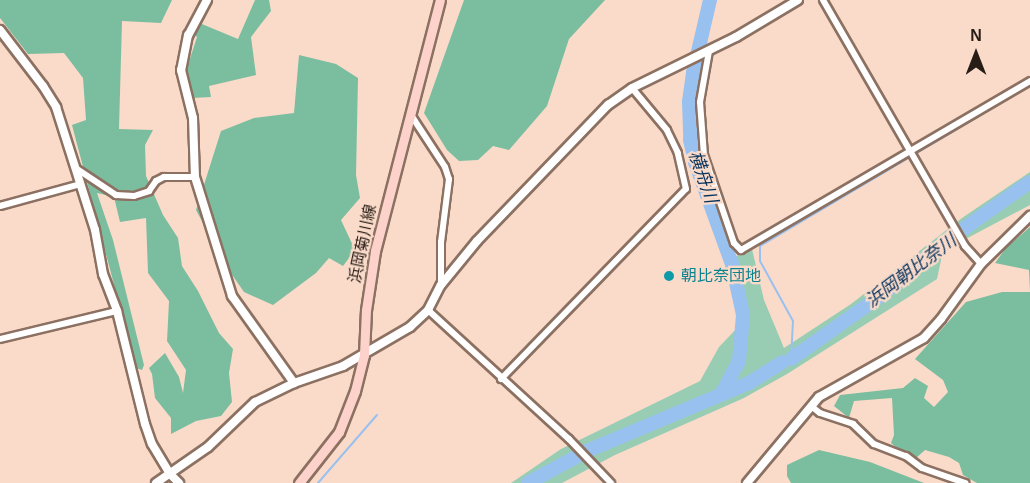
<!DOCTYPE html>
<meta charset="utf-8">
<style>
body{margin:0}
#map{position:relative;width:1030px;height:483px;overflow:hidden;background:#fadbca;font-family:Arial,"Noto Sans JP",sans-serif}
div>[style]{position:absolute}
.green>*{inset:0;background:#98cdb4}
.forest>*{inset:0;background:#7bbd9f}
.stream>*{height:2px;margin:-1px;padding:0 1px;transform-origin:1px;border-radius:1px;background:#99c1f0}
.river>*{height:14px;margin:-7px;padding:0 7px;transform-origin:7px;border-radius:7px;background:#99c1f0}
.roads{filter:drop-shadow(2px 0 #8c7162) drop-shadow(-2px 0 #8c7162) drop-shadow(0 2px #8c7162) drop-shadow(0 -2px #8c7162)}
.minor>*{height:6px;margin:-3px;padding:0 3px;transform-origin:3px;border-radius:3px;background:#fff}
.tertiary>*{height:8px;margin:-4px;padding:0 4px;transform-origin:4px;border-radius:4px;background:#fff}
.secondary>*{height:9px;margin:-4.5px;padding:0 4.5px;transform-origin:4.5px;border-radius:4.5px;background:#fcd2cb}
.dots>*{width:16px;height:16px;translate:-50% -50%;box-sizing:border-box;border:3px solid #fadbca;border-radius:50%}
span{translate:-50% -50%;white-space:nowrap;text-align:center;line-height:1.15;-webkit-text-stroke:4.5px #fadbca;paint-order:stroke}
.street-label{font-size:16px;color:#271c16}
.culture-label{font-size:16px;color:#0d838f}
.left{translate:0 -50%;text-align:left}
.water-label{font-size:18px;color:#07335d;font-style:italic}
.north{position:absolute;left:946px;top:24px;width:60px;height:60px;-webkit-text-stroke:4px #fadbca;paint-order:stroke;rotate:0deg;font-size:16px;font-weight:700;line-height:24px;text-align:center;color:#271c16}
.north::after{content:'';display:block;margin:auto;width:21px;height:27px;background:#271c16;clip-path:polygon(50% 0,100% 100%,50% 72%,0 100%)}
</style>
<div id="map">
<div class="green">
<div style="clip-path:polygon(1030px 172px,1030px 205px,943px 251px,937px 279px,787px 374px,744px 398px,615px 455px,562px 483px,511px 483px,561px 449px,700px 381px,719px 347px,740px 325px,734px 257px,752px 249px,764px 300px,784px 348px,851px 304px,962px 218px)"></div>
</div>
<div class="forest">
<div style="clip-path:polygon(0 0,172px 0,161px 23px,122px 21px,119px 129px,153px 130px,145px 145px,146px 176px,163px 215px,178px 238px,182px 266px,198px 291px,219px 333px,233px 349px,229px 373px,232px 402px,221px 416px,196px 421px,171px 434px,171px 418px,155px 398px,152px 374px,149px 368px,165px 353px,179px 377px,183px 393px,186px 370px,167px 341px,169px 301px,148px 273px,146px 218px,120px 222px,114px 197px,97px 193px,113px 240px,144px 365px,142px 370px,136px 368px,72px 125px,86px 120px,83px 78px,64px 53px,28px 54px,0 18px)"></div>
<div style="clip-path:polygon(255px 0,269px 0,271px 11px,251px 37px,256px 75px,209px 86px,211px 97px,192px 98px,187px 68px,197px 37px,191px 31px,197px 22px,238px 39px)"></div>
<div style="clip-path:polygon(464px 0,605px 0,569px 39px,547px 106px,509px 150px,493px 146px,478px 160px,459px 161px,447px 150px,424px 113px)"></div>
<div style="clip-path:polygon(299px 55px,336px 64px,358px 78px,356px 175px,360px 198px,341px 220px,355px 250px,343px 266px,329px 258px,316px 273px,273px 305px,244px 292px,226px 266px,196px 210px,221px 131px,254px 118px,294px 113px)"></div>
<div style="clip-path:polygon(1030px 227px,1030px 483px,977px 483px,963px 475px,959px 463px,949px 457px,925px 450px,915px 459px,897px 448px,891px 443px,894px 435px,892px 398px,854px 401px,849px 418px,834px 406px,840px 395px,903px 388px,915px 378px,928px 386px,924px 398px,934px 407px,948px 392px,943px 380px,915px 359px,966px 302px,1002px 292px,1030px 292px,1029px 270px,995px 263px,1006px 248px)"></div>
<div style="clip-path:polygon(819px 450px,870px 462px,924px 483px,791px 483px,787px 476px,787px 465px)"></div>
</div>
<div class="stream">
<div style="left:782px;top:362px;width:9px;rotate:-18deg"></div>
<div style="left:791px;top:359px;width:38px;rotate:-87deg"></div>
<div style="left:793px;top:321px;width:68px;rotate:-118.8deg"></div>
<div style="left:760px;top:261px;width:15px;rotate:-90deg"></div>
<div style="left:760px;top:246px;width:314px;rotate:-30.7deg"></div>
<div style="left:318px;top:483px;width:90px;rotate:-49.1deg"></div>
</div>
<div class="river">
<div style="left:710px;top:0;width:75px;rotate:103.1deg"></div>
<div style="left:693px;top:73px;width:29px;rotate:98deg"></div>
<div style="left:689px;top:102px;width:38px;rotate:88deg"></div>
<div style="left:690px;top:140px;width:23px;rotate:77deg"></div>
<div style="left:695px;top:162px;width:109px;rotate:70.1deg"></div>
<div style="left:732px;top:264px;width:52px;rotate:77.8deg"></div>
<div style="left:743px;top:315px;width:46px;rotate:95deg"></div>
<div style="left:739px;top:361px;width:38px;rotate:118deg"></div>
<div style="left:791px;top:359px;width:108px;rotate:-35.2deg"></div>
<div style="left:879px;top:297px;width:89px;rotate:-39.6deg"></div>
<div style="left:948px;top:240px;width:100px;rotate:-35.3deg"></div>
<div style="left:528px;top:483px;width:67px;rotate:-28.5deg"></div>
<div style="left:587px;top:451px;width:176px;rotate:-22.8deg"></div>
<div style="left:749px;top:383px;width:39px;rotate:-32deg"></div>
</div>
<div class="roads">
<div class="minor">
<div style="left:823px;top:0;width:284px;rotate:60deg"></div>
<div style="left:965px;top:246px;width:24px;rotate:48deg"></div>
<div style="left:709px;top:51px;width:52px;rotate:100deg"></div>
<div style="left:700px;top:102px;width:53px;rotate:85.7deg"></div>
<div style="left:704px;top:155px;width:93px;rotate:71.2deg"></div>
<div style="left:734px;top:243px;width:10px;rotate:45deg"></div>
<div style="left:741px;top:250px;width:335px;rotate:-30.3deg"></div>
<div style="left:411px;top:115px;width:62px;rotate:56.8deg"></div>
<div style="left:445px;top:167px;width:13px;rotate:72deg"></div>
<div style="left:449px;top:179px;width:64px;rotate:97.2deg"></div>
<div style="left:441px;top:242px;width:43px;rotate:90deg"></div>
<div style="left:77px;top:169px;width:47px;rotate:33.7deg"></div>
<div style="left:116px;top:195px;width:18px;rotate:3deg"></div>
<div style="left:134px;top:196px;width:16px;rotate:-18deg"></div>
<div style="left:149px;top:191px;width:12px;rotate:-55deg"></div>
<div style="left:156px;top:181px;width:9px;rotate:-27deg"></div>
<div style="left:164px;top:177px;width:31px"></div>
<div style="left:0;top:206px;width:84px;rotate:-15.2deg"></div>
<div style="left:428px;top:310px;width:191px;rotate:42.5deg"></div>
<div style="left:569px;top:439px;width:61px;rotate:46.3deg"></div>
<div style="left:0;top:339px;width:120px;rotate:-13.5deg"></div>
<div style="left:501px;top:379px;width:265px;rotate:-45.8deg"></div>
<div style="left:686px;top:189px;width:37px;rotate:-103deg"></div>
<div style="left:678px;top:153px;width:25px;rotate:-116deg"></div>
<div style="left:667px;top:130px;width:55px;rotate:-129.8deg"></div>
<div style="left:811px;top:406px;width:11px;rotate:38deg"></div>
<div style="left:820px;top:413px;width:35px;rotate:18deg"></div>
<div style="left:853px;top:424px;width:29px;rotate:44deg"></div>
<div style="left:874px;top:444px;width:34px;rotate:21deg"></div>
<div style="left:906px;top:456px;width:20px;rotate:37deg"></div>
<div style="left:922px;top:468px;width:46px;rotate:19.2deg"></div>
</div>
<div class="tertiary">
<div style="left:207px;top:0;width:40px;rotate:118deg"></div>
<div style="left:188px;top:35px;width:36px;rotate:101deg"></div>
<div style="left:181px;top:70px;width:49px;rotate:76deg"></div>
<div style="left:193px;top:118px;width:59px;rotate:88.1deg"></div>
<div style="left:195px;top:177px;width:125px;rotate:72.7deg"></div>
<div style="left:232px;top:296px;width:107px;rotate:54.5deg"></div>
<div style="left:0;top:30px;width:71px;rotate:52.5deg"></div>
<div style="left:43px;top:86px;width:25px;rotate:58deg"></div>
<div style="left:56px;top:107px;width:129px;rotate:72.4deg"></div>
<div style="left:95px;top:230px;width:45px;rotate:79.7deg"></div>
<div style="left:103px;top:274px;width:40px;rotate:69deg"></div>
<div style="left:117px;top:311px;width:116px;rotate:76.1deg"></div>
<div style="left:145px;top:424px;width:21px;rotate:71deg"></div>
<div style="left:152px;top:444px;width:35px;rotate:59deg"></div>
<div style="left:170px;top:474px;width:13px;rotate:45deg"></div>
<div style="left:156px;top:483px;width:63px;rotate:-34.7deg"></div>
<div style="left:208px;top:447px;width:65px;rotate:-43.8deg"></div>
<div style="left:255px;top:402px;width:43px;rotate:-26deg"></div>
<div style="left:294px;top:383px;width:52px;rotate:-19.1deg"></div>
<div style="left:343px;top:366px;width:78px;rotate:-30.2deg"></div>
<div style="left:410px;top:327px;width:25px;rotate:-43deg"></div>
<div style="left:428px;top:310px;width:28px;rotate:-63deg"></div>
<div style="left:441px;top:285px;width:57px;rotate:-50.7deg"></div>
<div style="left:477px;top:241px;width:189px;rotate:-46.1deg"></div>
<div style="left:608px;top:105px;width:29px;rotate:-35deg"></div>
<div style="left:632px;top:88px;width:116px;rotate:-26.1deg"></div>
<div style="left:736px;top:37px;width:72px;rotate:-30.8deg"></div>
<div style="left:747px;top:483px;width:112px;rotate:-50.1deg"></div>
<div style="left:819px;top:397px;width:120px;rotate:-29.3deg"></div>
<div style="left:924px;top:338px;width:25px;rotate:-48deg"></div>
<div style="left:941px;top:319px;width:68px;rotate:-54deg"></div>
<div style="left:981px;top:264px;width:69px;rotate:-44.4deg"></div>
</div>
<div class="secondary">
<div style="left:299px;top:483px;width:65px;rotate:-51.9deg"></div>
<div style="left:339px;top:432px;width:44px;rotate:-68.7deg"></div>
<div style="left:355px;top:391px;width:37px;rotate:-76deg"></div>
<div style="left:364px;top:355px;width:45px;rotate:-87.5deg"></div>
<div style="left:366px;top:310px;width:60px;rotate:-81.3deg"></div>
<div style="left:375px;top:251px;width:259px;rotate:-75.5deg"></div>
</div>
</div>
<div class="dots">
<div style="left:669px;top:276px;background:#0f9aa8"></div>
</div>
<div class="street-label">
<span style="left:363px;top:244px;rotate:-78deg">浜岡菊川線</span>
</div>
<div class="culture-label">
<span class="left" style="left:681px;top:276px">朝比奈団地</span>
</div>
<div class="water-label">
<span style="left:703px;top:177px;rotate:71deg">横舟川</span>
<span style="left:911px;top:271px;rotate:-37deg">浜岡朝比奈川</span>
</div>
<div class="north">N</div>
</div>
